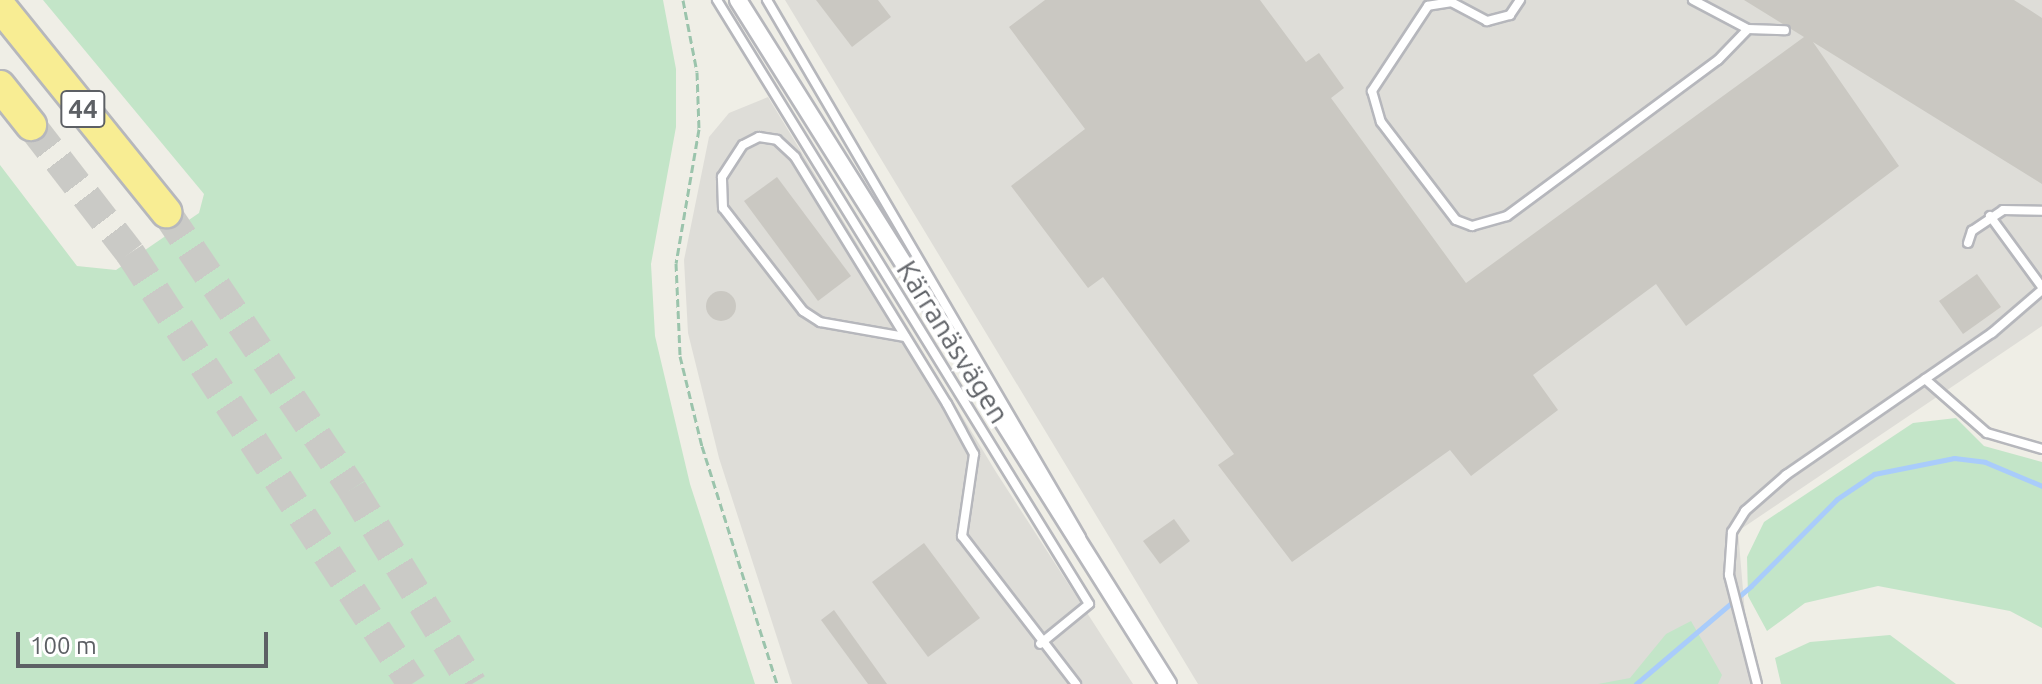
<!DOCTYPE html>
<meta charset="utf-8">
<style>
body{margin:0}
#map{position:relative;width:2042px;height:684px;overflow:hidden;background:#efeee6;font-family:Ubuntu,sans-serif}
div>[style]{position:absolute}
.industrial>*{inset:0;background:#deddd8}
.green>*{inset:0;background:#c3e5c8}
.stream>*{height:5px;margin:-2.5px;padding:0 2.5px;transform-origin:2.5px;border-radius:2.5px;background:#a9ccfb}
.building>*{inset:0;background:#cac8c2}
.round{border-radius:50%}
.motorway-tunnel>*{height:30px;margin-top:-15px;transform-origin:0;background:repeating-linear-gradient(90deg,#cacac6 0 30px,transparent 0 45px)}
.path>*{height:3px;margin-top:-1.5px;transform-origin:0;background:repeating-linear-gradient(90deg,#9bc4ac 0 8px,transparent 0 12px)}
.roads{filter:drop-shadow(2px 0 #b6b7bc) drop-shadow(-2px 0 #b6b7bc) drop-shadow(0 2px #b6b7bc) drop-shadow(0 -2px #b6b7bc)}
.service>*{height:8px;margin:-4px;padding:0 4px;transform-origin:4px;border-radius:4px;background:#fff}
.minor>*{height:16px;margin:-8px;padding:0 8px;transform-origin:8px;border-radius:8px;background:#fff}
.motorway>*{height:30px;margin:-15px;padding:0 15px;transform-origin:15px;border-radius:15px;background:#f8ed93}
span{translate:-50% -50%;white-space:nowrap;text-align:center;line-height:1.15;-webkit-text-stroke:8px #fff;paint-order:stroke}
.shield-label span{padding:2px 6px;background:#fff;border:2px solid;border-radius:6px;-webkit-text-stroke-width:0}
.shield-label{font-size:26px;color:#5d6065;font-weight:700}
.street-label{font-size:28px;color:#5d6065}
.scale{position:absolute;left:16px;top:632px;width:252px;height:36px;box-sizing:border-box;border:4px solid #5d6065;border-top:0;padding-left:10px;font-size:24px;line-height:28px;white-space:nowrap;color:#5d6065;-webkit-text-stroke:6px #fff;paint-order:stroke}
</style>
<div id="map">
<div class="industrial">
<div style="clip-path:polygon(785px 0,2042px 0,2042px 326px,1738px 531px,1751px 684px,1198px 684px)"></div>
<div style="clip-path:polygon(768px 97px,996px 472px,1133px 684px,792px 684px,719px 458px,688px 333px,684px 260px,709px 137px,729px 113px)"></div>
</div>
<div class="green">
<div style="clip-path:polygon(43px 0,663px 0,676px 69px,676px 127px,651px 264px,655px 336px,690px 484px,755px 684px,0 684px,0 165px,77px 266px,116px 270px,199px 213px,204px 194px)"></div>
<div style="clip-path:polygon(1956px 418px,1984px 446px,2042px 462px,2042px 628px,2010px 611px,1878px 586px,1805px 603px,1767px 631px,1748px 596px,1747px 557px,1764px 522px,1913px 423px)"></div>
<div style="clip-path:polygon(1691px 621px,1722px 675px,1718px 684px,1598px 684px,1630px 678px,1666px 634px)"></div>
<div style="clip-path:polygon(1890px 635px,1956px 684px,1781px 684px,1775px 658px,1810px 642px)"></div>
</div>
<div class="stream">
<div style="left:1636px;top:684px;width:151px;rotate:-40.4deg"></div>
<div style="left:1751px;top:586px;width:122px;rotate:-45.3deg"></div>
<div style="left:1837px;top:499px;width:45px;rotate:-34deg"></div>
<div style="left:1874px;top:474px;width:82px;rotate:-11.3deg"></div>
<div style="left:1954px;top:458px;width:31px;rotate:7deg"></div>
<div style="left:1985px;top:462px;width:62px;rotate:22.8deg"></div>
</div>
<div class="building">
<div style="clip-path:polygon(816px 0,878px 0,891px 17px,852px 47px)"></div>
<div style="clip-path:polygon(1045px 0,1260px 0,1306px 62px,1319px 53px,1344px 88px,1331px 98px,1466px 283px,1804px 37px,1744px 0,2014px 0,2042px 18px,2042px 184px,1813px 42px,1899px 166px,1686px 326px,1656px 284px,1533px 375px,1558px 410px,1471px 476px,1450px 450px,1292px 562px,1218px 465px,1234px 454px,1103px 277px,1088px 288px,1011px 186px,1085px 129px,1009px 27px)"></div>
<div style="clip-path:polygon(777px 177px,851px 276px,818px 301px,744px 201px)"></div>
<div style="clip-path:polygon(1977px 274px,2001px 307px,1963px 334px,1939px 301px)"></div>
<div class="round" style="left:706px;top:291px;width:30px;height:30px"></div>
<div style="clip-path:polygon(1174px 519px,1190px 541px,1160px 564px,1143px 541px)"></div>
<div style="clip-path:polygon(924px 543px,980px 618px,928px 657px,872px 582px)"></div>
<div style="clip-path:polygon(834px 610px,887px 684px,868px 684px,821px 620px)"></div>
</div>
<div class="motorway-tunnel">
<div style="left:31px;top:125px;width:162px;rotate:52.3deg"></div>
<div style="left:130px;top:253px;width:515px;rotate:56.8deg"></div>
<div style="left:166px;top:212px;width:334px;rotate:56.1deg"></div>
<div style="left:352px;top:489px;width:229px;rotate:58.4deg"></div>
</div>
<div class="path">
<div style="left:683px;top:0;width:73px;rotate:79deg"></div>
<div style="left:697px;top:72px;width:57px;rotate:88deg"></div>
<div style="left:699px;top:129px;width:136px;rotate:99.7deg"></div>
<div style="left:676px;top:263px;width:93px;rotate:87.5deg"></div>
<div style="left:680px;top:356px;width:93px;rotate:76.3deg"></div>
<div style="left:702px;top:446px;width:250px;rotate:72.5deg"></div>
</div>
<div class="roads">
<div class="service">
<div style="left:717px;top:0;width:709px;rotate:58.37deg"></div>
<div style="left:1089px;top:604px;width:63px;rotate:140.8deg"></div>
<div style="left:767px;top:0;width:622px;rotate:59.68deg"></div>
<div style="left:1520px;top:0;width:18px;rotate:124deg"></div>
<div style="left:1510px;top:15px;width:24px;rotate:165deg"></div>
<div style="left:1487px;top:21px;width:40px;rotate:-152deg"></div>
<div style="left:1452px;top:2px;width:24px;rotate:171deg"></div>
<div style="left:1428px;top:6px;width:102px;rotate:123.4deg"></div>
<div style="left:1372px;top:91px;width:32px;rotate:74deg"></div>
<div style="left:1381px;top:122px;width:123px;rotate:52.6deg"></div>
<div style="left:1456px;top:220px;width:17px;rotate:21deg"></div>
<div style="left:1472px;top:226px;width:36px;rotate:-16deg"></div>
<div style="left:1507px;top:216px;width:262px;rotate:-36.5deg"></div>
<div style="left:1718px;top:60px;width:43px;rotate:-45.9deg"></div>
<div style="left:1748px;top:29px;width:37px;rotate:2deg"></div>
<div style="left:1693px;top:0;width:62px;rotate:27.8deg"></div>
<div style="left:1990px;top:216px;width:88px;rotate:53.8deg"></div>
<div style="left:1968px;top:243px;width:13px;rotate:-72deg"></div>
<div style="left:1972px;top:231px;width:37px;rotate:-34deg"></div>
<div style="left:2003px;top:210px;width:39px;rotate:1deg"></div>
<div style="left:905px;top:337px;width:86px;rotate:-170deg"></div>
<div style="left:820px;top:322px;width:20px;rotate:-147deg"></div>
<div style="left:803px;top:311px;width:130px;rotate:-127.8deg"></div>
<div style="left:723px;top:208px;width:31px;rotate:-92deg"></div>
<div style="left:722px;top:177px;width:38px;rotate:-57deg"></div>
<div style="left:743px;top:145px;width:18px;rotate:-27deg"></div>
<div style="left:759px;top:137px;width:18px;rotate:9deg"></div>
<div style="left:777px;top:140px;width:25px;rotate:43deg"></div>
<div style="left:795px;top:157px;width:290px;rotate:58.4deg"></div>
<div style="left:947px;top:404px;width:57px;rotate:61.6deg"></div>
<div style="left:974px;top:454px;width:83px;rotate:98.3deg"></div>
<div style="left:962px;top:536px;width:187px;rotate:52.4deg"></div>
<div style="left:1925px;top:379px;width:82px;rotate:41.1deg"></div>
<div style="left:1987px;top:433px;width:57px;rotate:16.2deg"></div>
<div style="left:1757px;top:684px;width:113px;rotate:-104.4deg"></div>
<div style="left:1729px;top:575px;width:43px;rotate:-86deg"></div>
<div style="left:1732px;top:532px;width:25px;rotate:-58deg"></div>
<div style="left:1745px;top:511px;width:55px;rotate:-41.3deg"></div>
<div style="left:1786px;top:475px;width:250px;rotate:-34.6deg"></div>
<div style="left:1992px;top:333px;width:66px;rotate:-40.7deg"></div>
</div>
<div class="minor">
<div style="left:738px;top:0;width:808px;rotate:57.84deg"></div>
</div>
<div class="motorway">
<div style="left:0;top:6px;width:265px;rotate:51.1deg"></div>
<div style="left:0;top:86px;width:50px;rotate:51.5deg"></div>
</div>
</div>
<div class="shield-label">
<span style="left:83px;top:109px">44</span>
</div>
<div class="street-label">
<span style="left:953px;top:342px;rotate:58deg">Kärranäsvägen</span>
</div>
<div class="scale">100 m</div>
</div>
